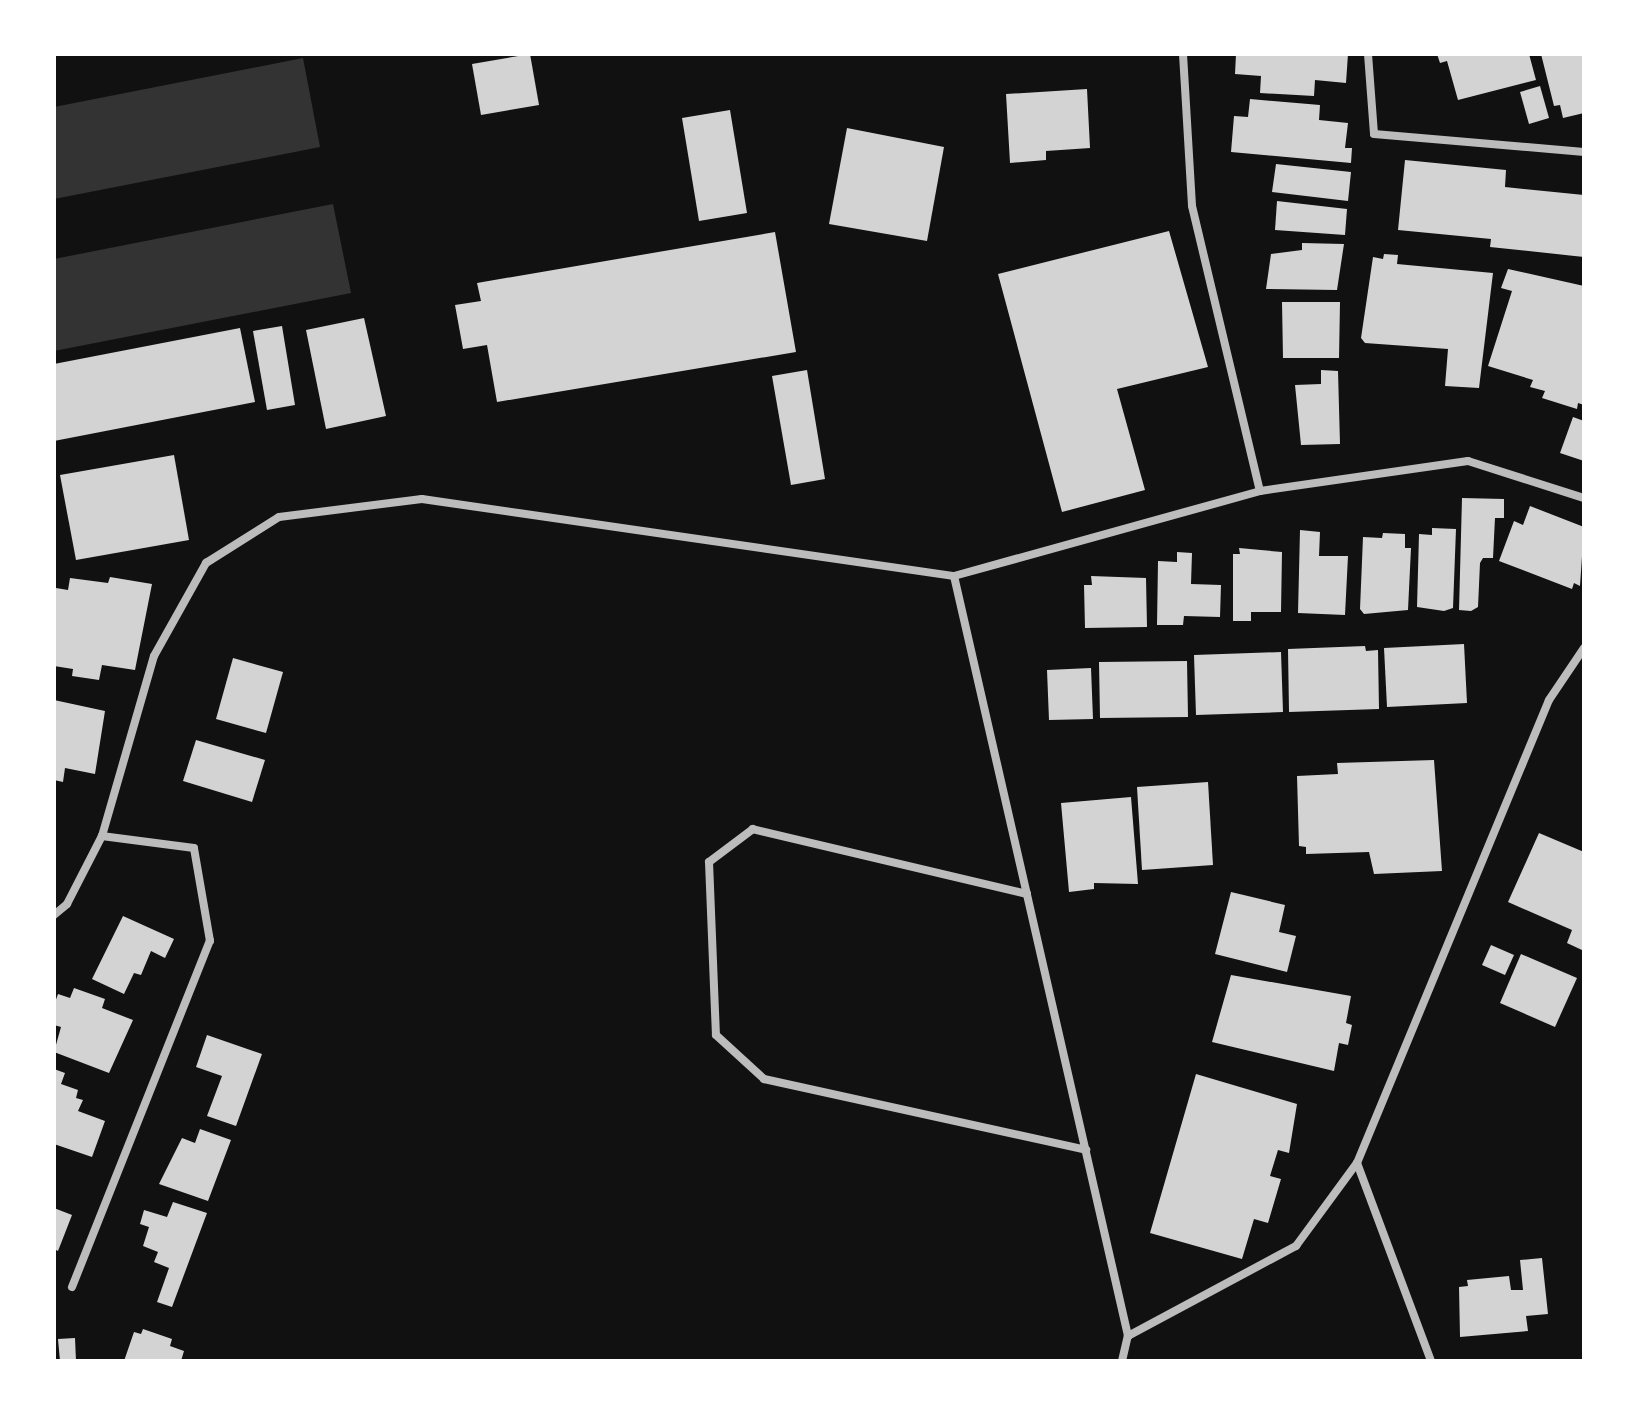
<!DOCTYPE html>
<style>
body{margin:0}
#map{position:relative;width:1638px;height:1415px;overflow:hidden;background:#111;font-family:"Asap Condensed",sans-serif}
div>[style]{position:absolute}
.water>*{inset:0;background:#333}
.building>*{inset:0;background:#d3d3d3}
.minor>*{height:8px;margin:-4px;padding:0 4px;transform-origin:4px;border-radius:4px;background:#bcbcbc}
span{translate:-50% -50%;white-space:nowrap;text-align:center;line-height:1.15;-webkit-text-stroke:8px #fff;paint-order:stroke}
.frame{position:absolute;inset:0;border:56px solid #fff;pointer-events:none}
</style>
<div id="map">
<div class="water">
<div style="clip-path:polygon(303px 58px,320px 147px,54px 199px,54px 107px)"></div>
<div style="clip-path:polygon(333px 204px,351px 293px,54px 351px,54px 259px)"></div>
</div>
<div class="building">
<div style="clip-path:polygon(530px 54px,539px 105px,481px 115px,472px 64px)"></div>
<div style="clip-path:polygon(1236px 54px,1348px 54px,1346px 83px,1315px 80px,1314px 96px,1260px 93px,1261px 76px,1235px 74px)"></div>
<div style="clip-path:polygon(1437px 54px,1529px 54px,1536px 80px,1458px 100px,1447px 61px,1440px 63px)"></div>
<div style="clip-path:polygon(1541px 54px,1584px 54px,1584px 113px,1563px 118px,1560px 105px,1554px 106px)"></div>
<div style="clip-path:polygon(1540px 86px,1549px 118px,1529px 124px,1520px 92px)"></div>
<div style="clip-path:polygon(1087px 89px,1090px 148px,1046px 151px,1046px 160px,1010px 163px,1006px 94px)"></div>
<div style="clip-path:polygon(1250px 99px,1320px 105px,1319px 120px,1348px 123px,1345px 148px,1352px 148px,1351px 163px,1231px 152px,1234px 116px,1248px 117px)"></div>
<div style="clip-path:polygon(730px 110px,747px 213px,699px 221px,682px 118px)"></div>
<div style="clip-path:polygon(847px 128px,944px 147px,927px 241px,829px 224px)"></div>
<div style="clip-path:polygon(1405px 160px,1506px 170px,1505px 187px,1584px 195px,1584px 257px,1490px 247px,1491px 239px,1398px 230px)"></div>
<div style="clip-path:polygon(1276px 164px,1351px 172px,1348px 201px,1272px 192px)"></div>
<div style="clip-path:polygon(1277px 201px,1347px 209px,1345px 235px,1275px 230px)"></div>
<div style="clip-path:polygon(1169px 231px,1208px 367px,1117px 389px,1145px 490px,1062px 512px,998px 274px)"></div>
<div style="clip-path:polygon(775px 232px,796px 352px,497px 402px,487px 345px,463px 349px,455px 305px,481px 301px,477px 283px)"></div>
<div style="clip-path:polygon(1302px 243px,1344px 244px,1337px 290px,1266px 289px,1271px 254px,1302px 250px)"></div>
<div style="clip-path:polygon(1384px 254px,1398px 255px,1397px 264px,1493px 273px,1479px 388px,1445px 386px,1448px 349px,1365px 343px,1361px 338px,1373px 257px,1383px 259px)"></div>
<div style="clip-path:polygon(1508px 269px,1584px 286px,1584px 405px,1578px 403px,1577px 409px,1542px 398px,1545px 391px,1530px 387px,1533px 380px,1488px 366px,1512px 291px,1501px 288px)"></div>
<div style="clip-path:polygon(1282px 302px,1340px 302px,1339px 358px,1283px 358px)"></div>
<div style="clip-path:polygon(364px 318px,386px 416px,326px 429px,306px 330px)"></div>
<div style="clip-path:polygon(282px 326px,295px 405px,267px 410px,253px 331px)"></div>
<div style="clip-path:polygon(240px 328px,255px 402px,54px 441px,54px 364px)"></div>
<div style="clip-path:polygon(807px 370px,825px 479px,791px 485px,772px 376px)"></div>
<div style="clip-path:polygon(1321px 370px,1338px 371px,1340px 444px,1301px 445px,1295px 385px,1321px 384px)"></div>
<div style="clip-path:polygon(1573px 417px,1584px 421px,1584px 461px,1560px 453px)"></div>
<div style="clip-path:polygon(174px 455px,189px 540px,76px 560px,60px 475px)"></div>
<div style="clip-path:polygon(1462px 498px,1504px 499px,1504px 518px,1495px 518px,1493px 558px,1483px 558px,1480px 563px,1478px 607px,1471px 611px,1459px 610px)"></div>
<div style="clip-path:polygon(1530px 506px,1584px 527px,1580px 586px,1574px 583px,1572px 589px,1499px 561px,1514px 521px,1523px 525px)"></div>
<div style="clip-path:polygon(1432px 528px,1456px 529px,1453px 608px,1444px 611px,1417px 607px,1419px 534px,1432px 535px)"></div>
<div style="clip-path:polygon(1300px 530px,1320px 532px,1319px 556px,1348px 556px,1345px 615px,1298px 613px)"></div>
<div style="clip-path:polygon(1383px 533px,1405px 534px,1405px 548px,1411px 548px,1408px 610px,1364px 614px,1360px 609px,1363px 537px,1382px 538px)"></div>
<div style="clip-path:polygon(1239px 548px,1282px 552px,1281px 612px,1251px 612px,1251px 621px,1233px 621px,1233px 554px,1240px 554px)"></div>
<div style="clip-path:polygon(1177px 552px,1192px 553px,1191px 584px,1221px 585px,1220px 617px,1184px 616px,1183px 625px,1157px 625px,1158px 561px,1177px 562px)"></div>
<div style="clip-path:polygon(1091px 576px,1146px 578px,1147px 627px,1085px 628px,1084px 585px,1092px 585px)"></div>
<div style="clip-path:polygon(110px 577px,152px 584px,135px 670px,102px 665px,99px 680px,72px 676px,73px 669px,54px 666px,56px 588px,68px 590px,70px 578px,108px 583px)"></div>
<div style="clip-path:polygon(1464px 644px,1467px 703px,1387px 707px,1384px 648px)"></div>
<div style="clip-path:polygon(1365px 646px,1366px 651px,1378px 650px,1379px 709px,1289px 712px,1288px 649px)"></div>
<div style="clip-path:polygon(1281px 652px,1283px 712px,1196px 715px,1194px 655px)"></div>
<div style="clip-path:polygon(233px 658px,283px 672px,266px 733px,216px 719px)"></div>
<div style="clip-path:polygon(1187px 661px,1188px 717px,1100px 718px,1099px 662px)"></div>
<div style="clip-path:polygon(1091px 668px,1093px 719px,1049px 720px,1047px 670px)"></div>
<div style="clip-path:polygon(54px 700px,105px 711px,95px 774px,65px 768px,63px 782px,54px 780px)"></div>
<div style="clip-path:polygon(196px 740px,265px 760px,252px 802px,183px 781px)"></div>
<div style="clip-path:polygon(1434px 760px,1442px 871px,1374px 874px,1369px 852px,1306px 854px,1306px 847px,1299px 846px,1297px 776px,1338px 774px,1337px 763px)"></div>
<div style="clip-path:polygon(1208px 782px,1213px 865px,1142px 870px,1137px 787px)"></div>
<div style="clip-path:polygon(1131px 797px,1138px 884px,1094px 883px,1094px 889px,1069px 892px,1061px 803px)"></div>
<div style="clip-path:polygon(1539px 833px,1584px 852px,1584px 951px,1567px 943px,1572px 930px,1508px 902px)"></div>
<div style="clip-path:polygon(1231px 892px,1285px 905px,1279px 932px,1296px 936px,1287px 972px,1215px 954px)"></div>
<div style="clip-path:polygon(123px 916px,174px 939px,165px 958px,151px 951px,141px 975px,134px 973px,124px 994px,92px 979px)"></div>
<div style="clip-path:polygon(1491px 945px,1514px 955px,1505px 975px,1482px 965px)"></div>
<div style="clip-path:polygon(1521px 954px,1577px 978px,1555px 1027px,1500px 1003px)"></div>
<div style="clip-path:polygon(1231px 975px,1351px 996px,1346px 1023px,1352px 1025px,1348px 1045px,1339px 1043px,1334px 1071px,1212px 1042px)"></div>
<div style="clip-path:polygon(74px 988px,105px 999px,102px 1008px,133px 1020px,109px 1073px,54px 1052px,61px 1027px,54px 1025px,54px 1005px,58px 994px,70px 998px)"></div>
<div style="clip-path:polygon(207px 1035px,262px 1054px,236px 1126px,207px 1116px,222px 1076px,196px 1067px)"></div>
<div style="clip-path:polygon(54px 1069px,65px 1073px,61px 1084px,78px 1090px,76px 1098px,83px 1100px,78px 1111px,105px 1121px,92px 1157px,54px 1144px)"></div>
<div style="clip-path:polygon(1196px 1074px,1297px 1104px,1289px 1153px,1278px 1150px,1270px 1176px,1281px 1179px,1268px 1223px,1254px 1219px,1242px 1259px,1150px 1233px)"></div>
<div style="clip-path:polygon(200px 1129px,231px 1140px,208px 1201px,159px 1184px,182px 1138px,195px 1143px)"></div>
<div style="clip-path:polygon(173px 1202px,207px 1213px,172px 1307px,157px 1302px,169px 1268px,154px 1262px,158px 1252px,143px 1246px,149px 1227px,140px 1224px,144px 1210px,167px 1217px)"></div>
<div style="clip-path:polygon(54px 1208px,72px 1215px,58px 1251px,54px 1249px)"></div>
<div style="clip-path:polygon(1542px 1258px,1548px 1314px,1526px 1316px,1528px 1331px,1460px 1337px,1459px 1287px,1468px 1286px,1467px 1280px,1509px 1276px,1511px 1290px,1523px 1290px,1520px 1260px)"></div>
<div style="clip-path:polygon(143px 1329px,172px 1339px,170px 1346px,184px 1351px,181px 1361px,124px 1361px,134px 1332px,141px 1334px)"></div>
<div style="clip-path:polygon(75px 1338px,76px 1361px,60px 1361px,58px 1339px)"></div>
</div>
<div class="minor">
<div style="left:1183px;top:54px;width:152px;rotate:86.6deg"></div>
<div style="left:1192px;top:206px;width:293px;rotate:76.6deg"></div>
<div style="left:1368px;top:54px;width:80px;rotate:85.7deg"></div>
<div style="left:1374px;top:134px;width:211px;rotate:4.9deg"></div>
<div style="left:954px;top:576px;width:780px;rotate:77.1deg"></div>
<div style="left:1027px;top:894px;width:282px;rotate:-166.7deg"></div>
<div style="left:753px;top:829px;width:55px;rotate:143.1deg"></div>
<div style="left:709px;top:862px;width:173px;rotate:87.7deg"></div>
<div style="left:716px;top:1035px;width:65px;rotate:42.5deg"></div>
<div style="left:764px;top:1079px;width:330px;rotate:12.4deg"></div>
<div style="left:54px;top:915px;width:17px;rotate:-40deg"></div>
<div style="left:67px;top:904px;width:76px;rotate:-62.8deg"></div>
<div style="left:102px;top:836px;width:187px;rotate:-73.9deg"></div>
<div style="left:154px;top:656px;width:107px;rotate:-60.8deg"></div>
<div style="left:206px;top:563px;width:86px;rotate:-32.2deg"></div>
<div style="left:279px;top:517px;width:144px;rotate:-7.2deg"></div>
<div style="left:422px;top:499px;width:538px;rotate:8.24deg"></div>
<div style="left:954px;top:576px;width:318px;rotate:-15.5deg"></div>
<div style="left:1260px;top:491px;width:210px;rotate:-8.2deg"></div>
<div style="left:1468px;top:461px;width:122px;rotate:17.7deg"></div>
<div style="left:1357px;top:1163px;width:211px;rotate:69.5deg"></div>
<div style="left:72px;top:1287px;width:373px;rotate:-68.3deg"></div>
<div style="left:210px;top:941px;width:94px;rotate:-99.8deg"></div>
<div style="left:194px;top:848px;width:93px;rotate:-172.6deg"></div>
<div style="left:1122px;top:1361px;width:26px;rotate:-77deg"></div>
<div style="left:1128px;top:1336px;width:191px;rotate:-28.2deg"></div>
<div style="left:1296px;top:1246px;width:103px;rotate:-53.7deg"></div>
<div style="left:1357px;top:1163px;width:501px;rotate:-67.48deg"></div>
<div style="left:1549px;top:700px;width:63px;rotate:-56.1deg"></div>
</div>
<div class="frame"></div>
</div>
